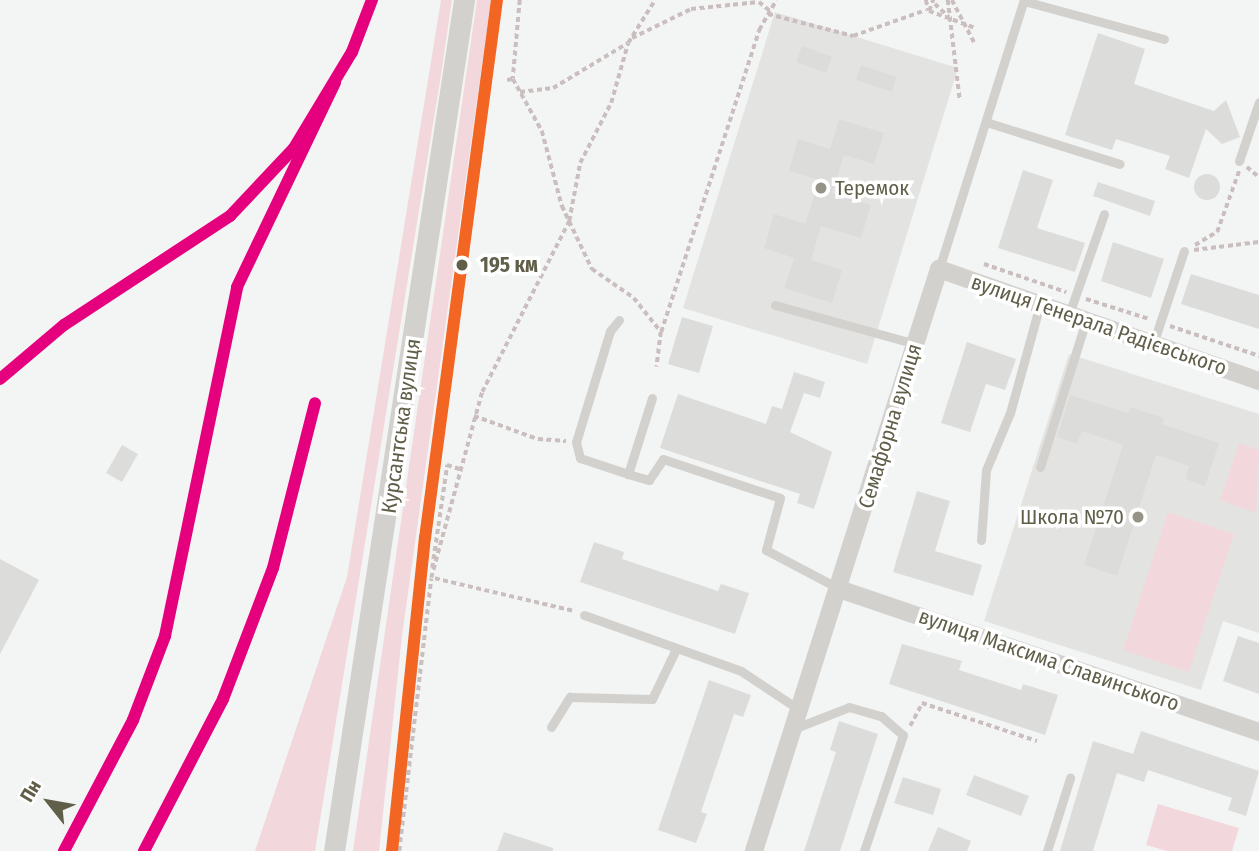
<!DOCTYPE html>
<meta charset="utf-8">
<style>
body{margin:0}
#map{position:relative;width:1259px;height:851px;overflow:hidden;background:#f3f4f4;font-family:"Fira Sans Condensed",sans-serif}
div>[style]{position:absolute}
.education>*{inset:0;background:#e3e4e2}
.green>*{inset:0;background:#f2d8dc}
.building>*{inset:0;background:#dcdddb}
.round{border-radius:50%}
.path>*{height:3.5px;margin-top:-1.75px;transform-origin:0;background:repeating-linear-gradient(90deg,#cabfbe 0 5px,transparent 0 8.5px)}
.service>*{height:9px;margin:-4.5px;padding:0 4.5px;transform-origin:4.5px;border-radius:4.5px;background:#d2d1cd}
.minor>*{height:18px;margin:-9px;padding:0 9px;transform-origin:9px;border-radius:9px;background:#d2d1cd}
.tertiary>*{height:21px;margin:-10.5px;padding:0 10.5px;transform-origin:10.5px;border-radius:10.5px;background:#d2d1cd}
.rail-1>*{height:12px;margin:-6px;padding:0 6px;transform-origin:6px;border-radius:6px;background:#f26522}
.rail-2>*{height:12px;margin:-6px;padding:0 6px;transform-origin:6px;border-radius:6px;background:#e5007d}
.dots>*{width:19px;height:19px;translate:-50% -50%;box-sizing:border-box;border:4px solid #fff;border-radius:50%}
span{translate:-50% -50%;white-space:nowrap;text-align:center;line-height:1.15;-webkit-text-stroke:7px #fff;paint-order:stroke}
.poi-label{font-size:21px;color:#615f49}
.left{translate:0 -50%;text-align:left}
.right{translate:-100% -50%;text-align:right}
.stop-label{font-size:21px;color:#615f49;font-weight:700}
.street-label{font-size:21px;color:#615f49}
.north{position:absolute;left:14px;top:767px;width:70px;height:70px;-webkit-text-stroke:5px #fff;paint-order:stroke;rotate:301deg;font-size:19px;font-weight:700;line-height:28px;text-align:center;color:#615f49}
.north::after{content:'';display:block;margin:auto;width:24px;height:32px;background:#615f49;clip-path:polygon(50% 0,100% 100%,50% 72%,0 100%)}
</style>
<div id="map">
<div class="education">
<div style="clip-path:polygon(775px 12px,958px 68px,867px 364px,683px 308px)"></div>
<div style="clip-path:polygon(1069px 354px,1259px 414px,1259px 633px,1223px 621px,1201px 690px,984px 621px)"></div>
</div>
<div class="green">
<div style="clip-path:polygon(441px 0,452px 0,441px 75px,315px 851px,255px 851px,347px 577px)"></div>
<div style="clip-path:polygon(477px 0,491px 0,402px 636px,379px 851px,353px 851px)"></div>
<div style="clip-path:polygon(1239px 443px,1259px 450px,1256px 513px,1220px 500px)"></div>
<div style="clip-path:polygon(1168px 512px,1234px 534px,1189px 672px,1123px 650px)"></div>
<div style="clip-path:polygon(1158px 804px,1239px 828px,1232px 851px,1167px 851px,1146px 845px)"></div>
</div>
<div class="building">
<div style="clip-path:polygon(1098px 33px,1145px 49px,1134px 84px,1214px 111px,1226px 100px,1240px 137px,1222px 144px,1206px 129px,1189px 178px,1165px 169px,1170px 156px,1116px 139px,1112px 150px,1065px 135px)"></div>
<div style="clip-path:polygon(802px 46px,832px 57px,826px 73px,796px 62px)"></div>
<div style="clip-path:polygon(861px 65px,896px 77px,892px 92px,856px 80px)"></div>
<div style="clip-path:polygon(839px 119px,884px 133px,874px 164px,844px 155px,832px 193px,871px 205px,861px 238px,821px 226px,811px 260px,842px 270px,832px 303px,784px 288px,794px 258px,764px 248px,774px 214px,805px 224px,819px 180px,789px 171px,798px 139px,830px 149px)"></div>
<div style="clip-path:polygon(1023px 170px,1053px 180px,1037px 228px,1085px 243px,1075px 272px,998px 248px)"></div>
<div class="round" style="left:1194px;top:174px;width:26px;height:26px"></div>
<div style="clip-path:polygon(1098px 182px,1155px 201px,1150px 216px,1093px 196px)"></div>
<div style="clip-path:polygon(1113px 242px,1164px 259px,1151px 298px,1101px 281px)"></div>
<div style="clip-path:polygon(1191px 274px,1259px 295px,1259px 329px,1181px 304px)"></div>
<div style="clip-path:polygon(682px 317px,713px 326px,699px 373px,668px 364px)"></div>
<div style="clip-path:polygon(967px 342px,1016px 359px,1005px 390px,986px 384px,970px 432px,941px 423px)"></div>
<div style="clip-path:polygon(794px 372px,825px 382px,820px 398px,804px 393px,790px 432px,832px 452px,814px 509px,797px 503px,800px 494px,660px 448px,678px 394px,766px 424px,772px 406px,782px 409px)"></div>
<div style="clip-path:polygon(1070px 395px,1128px 413px,1130px 407px,1164px 418px,1162px 424px,1219px 443px,1205px 486px,1185px 479px,1189px 466px,1156px 455px,1117px 576px,1084px 565px,1123px 445px,1082px 431px,1077px 444px,1057px 437px)"></div>
<div style="clip-path:polygon(122px 445px,138px 454px,122px 482px,106px 473px)"></div>
<div style="clip-path:polygon(917px 491px,950px 501px,935px 551px,982px 565px,973px 596px,893px 572px)"></div>
<div style="clip-path:polygon(594px 542px,624px 552px,622px 559px,718px 591px,721px 584px,749px 593px,735px 634px,580px 582px)"></div>
<div style="clip-path:polygon(0 559px,39px 580px,0 654px)"></div>
<div style="clip-path:polygon(1238px 636px,1259px 643px,1259px 694px,1223px 681px)"></div>
<div style="clip-path:polygon(902px 644px,962px 661px,959px 670px,1021px 690px,1023px 684px,1058px 695px,1045px 735px,889px 684px)"></div>
<div style="clip-path:polygon(709px 680px,751px 695px,743px 717px,734px 714px,701px 812px,707px 814px,696px 843px,658px 830px)"></div>
<div style="clip-path:polygon(839px 721px,878px 734px,840px 851px,804px 851px,836px 752px,830px 750px)"></div>
<div style="clip-path:polygon(1141px 731px,1259px 771px,1246px 816px,1228px 810px,1232px 798px,1148px 770px,1144px 782px,1117px 773px,1093px 851px,1060px 851px,1093px 741px,1133px 754px)"></div>
<div style="clip-path:polygon(974px 775px,1029px 796px,1021px 816px,966px 795px)"></div>
<div style="clip-path:polygon(903px 777px,941px 789px,933px 815px,894px 803px)"></div>
<div style="clip-path:polygon(938px 827px,971px 841px,967px 851px,928px 851px)"></div>
<div style="clip-path:polygon(504px 832px,553px 848px,553px 851px,497px 851px)"></div>
</div>
<div class="path">
<div style="left:520px;top:0;width:79px;rotate:95.1deg"></div>
<div style="left:513px;top:79px;width:60px;rotate:60.9deg"></div>
<div style="left:542px;top:131px;width:78px;rotate:75.1deg"></div>
<div style="left:562px;top:206px;width:70px;rotate:64.5deg"></div>
<div style="left:592px;top:269px;width:51px;rotate:34.6deg"></div>
<div style="left:634px;top:298px;width:43px;rotate:51.5deg"></div>
<div style="left:661px;top:332px;width:35px;rotate:97deg"></div>
<div style="left:926px;top:0;width:11px;rotate:75deg"></div>
<div style="left:929px;top:11px;width:12px;rotate:-70deg"></div>
<div style="left:948px;top:0;width:101px;rotate:83.2deg"></div>
<div style="left:952px;top:0;width:50px;rotate:62.4deg"></div>
<div style="left:935px;top:4px;width:19px;rotate:43deg"></div>
<div style="left:929px;top:11px;width:49px;rotate:20.3deg"></div>
<div style="left:768px;top:14px;width:88px;rotate:14.5deg"></div>
<div style="left:853px;top:36px;width:77px;rotate:-19.6deg"></div>
<div style="left:632px;top:38px;width:66px;rotate:-26.2deg"></div>
<div style="left:691px;top:9px;width:68px;rotate:-5.9deg"></div>
<div style="left:759px;top:2px;width:14px;rotate:39deg"></div>
<div style="left:507px;top:80px;width:6px;rotate:-9deg"></div>
<div style="left:520px;top:92px;width:33px;rotate:-7deg"></div>
<div style="left:553px;top:88px;width:87px;rotate:-31deg"></div>
<div style="left:628px;top:43px;width:51px;rotate:-57.9deg"></div>
<div style="left:1247px;top:167px;width:16px;rotate:40deg"></div>
<div style="left:1195px;top:245px;width:26px;rotate:-31deg"></div>
<div style="left:1217px;top:232px;width:65px;rotate:-70.2deg"></div>
<div style="left:1194px;top:250px;width:65px;rotate:-7deg"></div>
<div style="left:984px;top:264px;width:87px;rotate:18.9deg"></div>
<div style="left:1086px;top:299px;width:66px;rotate:17.6deg"></div>
<div style="left:1170px;top:326px;width:94px;rotate:18.6deg"></div>
<div style="left:661px;top:332px;width:318px;rotate:-72deg"></div>
<div style="left:759px;top:30px;width:34px;rotate:-60deg"></div>
<div style="left:474px;top:416px;width:68px;rotate:19.8deg"></div>
<div style="left:538px;top:439px;width:28px;rotate:4deg"></div>
<div style="left:432px;top:568px;width:104px;rotate:-81.7deg"></div>
<div style="left:447px;top:465px;width:13px;rotate:18deg"></div>
<div style="left:572px;top:611px;width:145px;rotate:-166.8deg"></div>
<div style="left:431px;top:578px;width:193px;rotate:-74.7deg"></div>
<div style="left:482px;top:392px;width:192px;rotate:-63deg"></div>
<div style="left:569px;top:221px;width:59px;rotate:-79.3deg"></div>
<div style="left:580px;top:163px;width:68px;rotate:-62.7deg"></div>
<div style="left:611px;top:103px;width:62px;rotate:-74.2deg"></div>
<div style="left:910px;top:726px;width:26px;rotate:-62deg"></div>
<div style="left:922px;top:703px;width:121px;rotate:18.3deg"></div>
<div style="left:399px;top:851px;width:274px;rotate:-83.3deg"></div>
</div>
<div class="service">
<div style="left:1024px;top:1px;width:145px;rotate:15.2deg"></div>
<div style="left:986px;top:122px;width:140px;rotate:17.4deg"></div>
<div style="left:1239px;top:161px;width:62px;rotate:-71.3deg"></div>
<div style="left:939px;top:269px;width:282px;rotate:-72.5deg"></div>
<div style="left:775px;top:305px;width:146px;rotate:15.5deg"></div>
<div style="left:1069px;top:314px;width:106px;rotate:-70.7deg"></div>
<div style="left:619px;top:320px;width:14px;rotate:129deg"></div>
<div style="left:610px;top:331px;width:116px;rotate:107deg"></div>
<div style="left:576px;top:442px;width:16px;rotate:76deg"></div>
<div style="left:580px;top:458px;width:51px;rotate:18.4deg"></div>
<div style="left:1153px;top:344px;width:98px;rotate:-71.6deg"></div>
<div style="left:652px;top:398px;width:80px;rotate:107.5deg"></div>
<div style="left:628px;top:474px;width:22px;rotate:16deg"></div>
<div style="left:649px;top:480px;width:25px;rotate:-56deg"></div>
<div style="left:663px;top:459px;width:123px;rotate:18.4deg"></div>
<div style="left:780px;top:498px;width:54px;rotate:105.1deg"></div>
<div style="left:766px;top:550px;width:81px;rotate:27.8deg"></div>
<div style="left:1040px;top:467px;width:154px;rotate:-72.6deg"></div>
<div style="left:981px;top:540px;width:70px;rotate:-85.9deg"></div>
<div style="left:986px;top:470px;width:62px;rotate:-67.2deg"></div>
<div style="left:1010px;top:413px;width:113px;rotate:-74.6deg"></div>
<div style="left:584px;top:615px;width:167px;rotate:19.6deg"></div>
<div style="left:741px;top:671px;width:71px;rotate:33.5deg"></div>
<div style="left:551px;top:727px;width:36px;rotate:-58deg"></div>
<div style="left:570px;top:697px;width:82px;rotate:1.4deg"></div>
<div style="left:652px;top:699px;width:53px;rotate:-64.4deg"></div>
<div style="left:793px;top:729px;width:60px;rotate:-21.4deg"></div>
<div style="left:849px;top:707px;width:33px;rotate:16deg"></div>
<div style="left:881px;top:716px;width:29px;rotate:41deg"></div>
<div style="left:903px;top:735px;width:122px;rotate:108.6deg"></div>
<div style="left:1047px;top:851px;width:77px;rotate:-72.5deg"></div>
</div>
<div class="minor">
<div style="left:839px;top:589px;width:444px;rotate:18.8deg"></div>
<div style="left:754px;top:851px;width:611px;rotate:-72.37deg"></div>
<div style="left:939px;top:269px;width:339px;rotate:19.3deg"></div>
</div>
<div class="tertiary">
<div style="left:334px;top:851px;width:861px;rotate:-81.31deg"></div>
</div>
<div class="rail-1">
<div style="left:392px;top:851px;width:315px;rotate:-84deg"></div>
<div style="left:425px;top:538px;width:543px;rotate:-82.38deg"></div>
</div>
<div class="rail-2">
<div style="left:0;top:379px;width:84px;rotate:-40.2deg"></div>
<div style="left:64px;top:325px;width:199px;rotate:-33.3deg"></div>
<div style="left:230px;top:216px;width:93px;rotate:-46.7deg"></div>
<div style="left:294px;top:148px;width:112px;rotate:-58.9deg"></div>
<div style="left:352px;top:52px;width:56px;rotate:-69deg"></div>
<div style="left:64px;top:851px;width:148px;rotate:-62.2deg"></div>
<div style="left:133px;top:720px;width:90px;rotate:-69.1deg"></div>
<div style="left:165px;top:636px;width:356px;rotate:-78.3deg"></div>
<div style="left:237px;top:287px;width:227px;rotate:-64.4deg"></div>
<div style="left:144px;top:851px;width:171px;rotate:-62.5deg"></div>
<div style="left:223px;top:699px;width:140px;rotate:-69.1deg"></div>
<div style="left:273px;top:568px;width:170px;rotate:-75.7deg"></div>
</div>
<div class="dots">
<div style="left:821px;top:188px;background:#949385"></div>
<div style="left:462px;top:265px;background:#615f49"></div>
<div style="left:1138px;top:517px;background:#949385"></div>
</div>
<div class="poi-label">
<span class="left" style="left:835px;top:188px">Теремок</span>
<span class="right" style="left:1124px;top:517px">Школа №70</span>
</div>
<div class="stop-label">
<span class="left" style="left:480px;top:265px">195 км</span>
</div>
<div class="street-label">
<span style="left:1099px;top:325px;rotate:19deg">вулиця Генерала Радієвського</span>
<span style="left:401px;top:426px;rotate:-82deg">Курсантська вулиця</span>
<span style="left:890px;top:426px;rotate:-73deg">Семафорна вулиця</span>
<span style="left:1049px;top:660px;rotate:19deg">вулиця Максима Славинського</span>
</div>
<div class="north">Пн</div>
</div>
